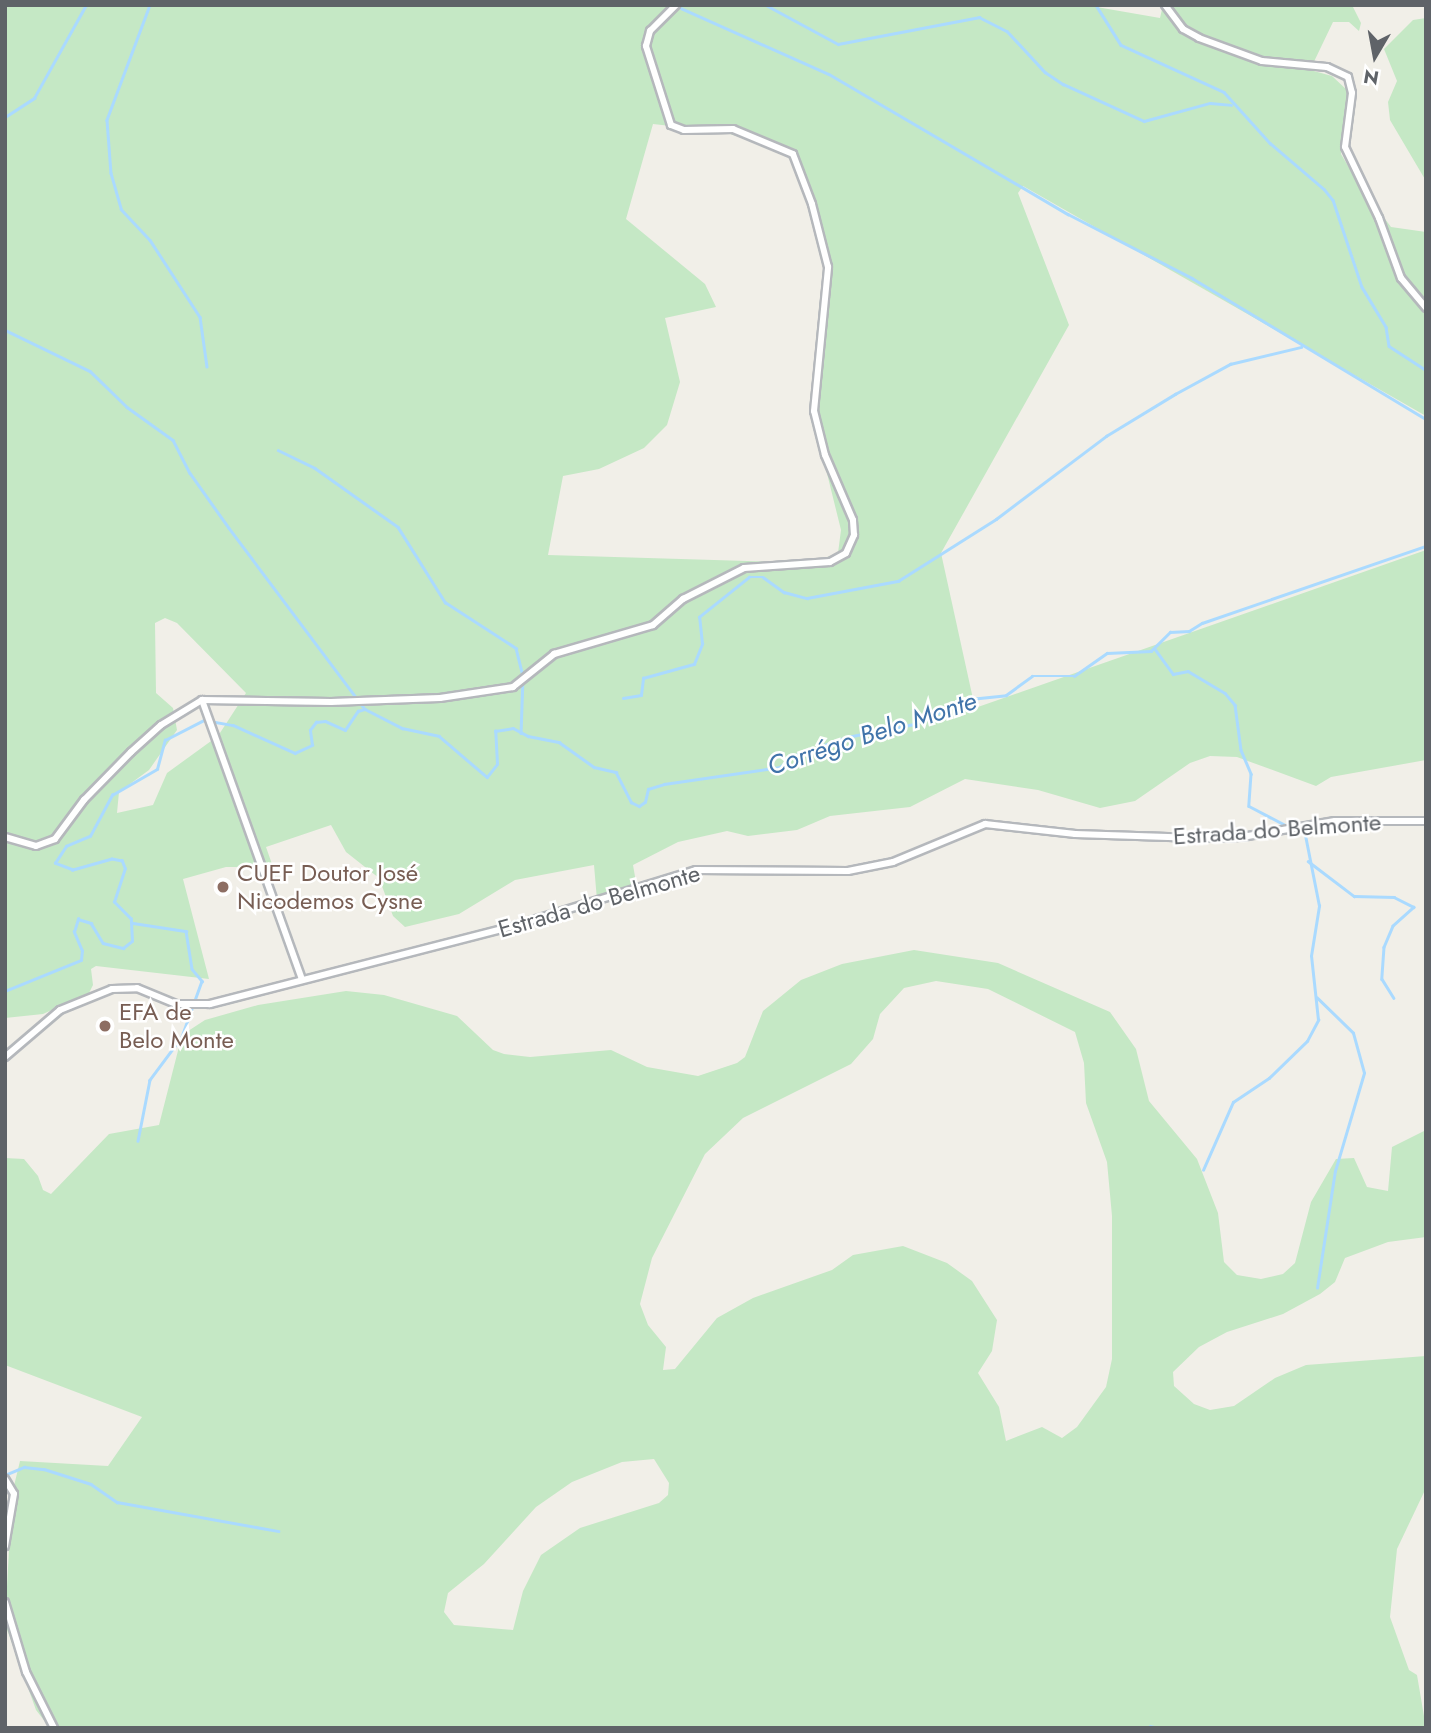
<!DOCTYPE html>
<meta charset="utf-8">
<style>
body{margin:0}
#map{position:relative;width:1431px;height:1733px;overflow:hidden;background:#f1efe8;font-family:Jost,sans-serif}
div>[style]{position:absolute}
.green>*{inset:0;background:#c5e8c5}
.stream>*{height:2.5px;margin:-1.25px;padding:0 1.25px;transform-origin:1.25px;border-radius:1.25px;background:#aadaff}
.roads{filter:drop-shadow(2px 0 #b5b8bc) drop-shadow(-2px 0 #b5b8bc) drop-shadow(0 2px #b5b8bc) drop-shadow(0 -2px #b5b8bc)}
.street>*{height:6px;margin:-3px;padding:0 3px;transform-origin:3px;border-radius:3px;background:#fff}
.dots>*{width:19px;height:19px;translate:-50% -50%;box-sizing:border-box;border:4px solid #fff;border-radius:50%}
span{translate:-50% -50%;white-space:nowrap;text-align:center;line-height:1.15;-webkit-text-stroke:5px #fff;paint-order:stroke}
.street-label{font-size:24px;color:#5f6368}
.education-label{font-size:24px;color:#785e54}
.left{translate:0 -50%;text-align:left}
.water-label{font-size:26px;color:#4174aa;font-style:italic}
.frame{position:absolute;inset:0;border:7px solid #5f6368;pointer-events:none}
.north{position:absolute;left:1340px;top:21px;width:70px;height:70px;-webkit-text-stroke:5px #fff;paint-order:stroke;rotate:190deg;font-size:19px;font-weight:700;line-height:28px;text-align:center;color:#5f6368}
.north::after{content:'';display:block;margin:auto;width:24px;height:32px;background:#5f6368;clip-path:polygon(50% 0,100% 100%,50% 72%,0 100%)}
</style>
<div id="map">
<div class="green">
<div style="clip-path:polygon(evenodd,5px 5px,1085px 5px,1160px 18px,1163px 5px,1352px 5px,1361px 23px,1359px 31px,1349px 22px,1333px 22px,1310px 70px,1332px 76px,1348px 91px,1341px 154px,1358px 183px,1391px 227px,1426px 232px,1426px 416px,1023px 186px,1018px 193px,1069px 325px,941px 553px,975px 708px,1426px 550px,1426px 760px,1331px 777px,1316px 786px,1237px 757px,1210px 756px,1190px 763px,1135px 801px,1100px 808px,1038px 790px,965px 779px,910px 807px,830px 816px,797px 830px,748px 836px,727px 831px,678px 842px,633px 865px,637px 888px,597px 900px,594px 865px,515px 880px,459px 914px,405px 927px,393px 916px,379px 878px,346px 852px,331px 825px,266px 847px,273px 867px,226px 867px,183px 879px,209px 979px,96px 966px,91px 969px,93px 985px,89px 993px,43px 1014px,5px 1018px,5px 5px,653px 124px,724px 132px,794px 155px,827px 266px,817px 412px,820px 445px,841px 530px,838px 553px,811px 563px,548px 555px,563px 476px,599px 469px,644px 448px,667px 425px,680px 382px,665px 318px,716px 307px,705px 284px,626px 219px,653px 124px,5px 5px,165px 618px,177px 623px,246px 693px,218px 736px,167px 773px,153px 805px,117px 813px,119px 792px,149px 770px,177px 730px,173px 708px,156px 693px,155px 623px,165px 618px)"></div>
<div style="clip-path:polygon(1426px 18px,1426px 181px,1390px 120px,1388px 102px,1397px 81px,1384px 49px,1413px 20px)"></div>
<div style="clip-path:polygon(evenodd,914px 950px,998px 963px,1110px 1012px,1136px 1049px,1149px 1101px,1197px 1159px,1218px 1213px,1224px 1262px,1237px 1275px,1261px 1279px,1283px 1274px,1295px 1263px,1311px 1202px,1336px 1159px,1354px 1158px,1367px 1187px,1388px 1191px,1392px 1147px,1426px 1130px,1426px 1237px,1388px 1242px,1345px 1258px,1335px 1282px,1320px 1294px,1283px 1314px,1227px 1332px,1199px 1347px,1173px 1372px,1174px 1386px,1194px 1404px,1210px 1410px,1234px 1406px,1275px 1378px,1306px 1365px,1426px 1356px,1426px 1488px,1397px 1549px,1390px 1617px,1409px 1670px,1417px 1675px,1426px 1728px,50px 1728px,36px 1710px,5px 1624px,12px 1494px,20px 1461px,108px 1466px,142px 1417px,5px 1365px,5px 1158px,24px 1159px,38px 1176px,43px 1190px,51px 1194px,109px 1134px,159px 1125px,182px 1035px,205px 1020px,258px 1005px,346px 991px,384px 995px,457px 1016px,493px 1050px,504px 1054px,530px 1057px,611px 1050px,647px 1067px,698px 1076px,737px 1063px,745px 1057px,763px 1011px,801px 980px,842px 964px,914px 950px,936px 981px,988px 989px,1075px 1032px,1084px 1063px,1086px 1103px,1107px 1162px,1112px 1216px,1112px 1359px,1106px 1387px,1077px 1427px,1062px 1438px,1042px 1427px,1006px 1441px,999px 1407px,978px 1373px,992px 1351px,997px 1320px,972px 1281px,947px 1263px,903px 1246px,853px 1255px,832px 1270px,753px 1298px,717px 1318px,675px 1369px,663px 1370px,666px 1347px,648px 1325px,640px 1304px,652px 1258px,705px 1154px,743px 1118px,851px 1064px,873px 1039px,880px 1014px,904px 988px,936px 981px,914px 950px,654px 1459px,669px 1483px,668px 1495px,659px 1503px,580px 1528px,541px 1555px,523px 1591px,513px 1630px,454px 1625px,444px 1612px,448px 1593px,484px 1564px,536px 1507px,572px 1482px,622px 1462px,654px 1459px)"></div>
</div>
<div class="stream">
<div style="left:150px;top:5px;width:123px;rotate:110.5deg"></div>
<div style="left:107px;top:120px;width:53px;rotate:85.7deg"></div>
<div style="left:111px;top:173px;width:37px;rotate:74deg"></div>
<div style="left:121px;top:209px;width:42px;rotate:46.9deg"></div>
<div style="left:150px;top:240px;width:92px;rotate:57deg"></div>
<div style="left:200px;top:317px;width:50px;rotate:82deg"></div>
<div style="left:766px;top:5px;width:82px;rotate:28.4deg"></div>
<div style="left:838px;top:44px;width:144px;rotate:-10.8deg"></div>
<div style="left:979px;top:17px;width:31px;rotate:27deg"></div>
<div style="left:1007px;top:31px;width:56px;rotate:47.2deg"></div>
<div style="left:1045px;top:72px;width:22px;rotate:34deg"></div>
<div style="left:1063px;top:84px;width:89px;rotate:24.6deg"></div>
<div style="left:1144px;top:121px;width:68px;rotate:-15.3deg"></div>
<div style="left:1210px;top:103px;width:21px;rotate:5deg"></div>
<div style="left:1096px;top:5px;width:47px;rotate:58deg"></div>
<div style="left:1121px;top:45px;width:113px;rotate:24.5deg"></div>
<div style="left:1224px;top:92px;width:69px;rotate:48deg"></div>
<div style="left:1270px;top:143px;width:71px;rotate:40.4deg"></div>
<div style="left:1324px;top:189px;width:14px;rotate:51deg"></div>
<div style="left:1333px;top:200px;width:92px;rotate:71.6deg"></div>
<div style="left:1362px;top:287px;width:47px;rotate:59deg"></div>
<div style="left:1386px;top:327px;width:19px;rotate:81deg"></div>
<div style="left:1389px;top:346px;width:44px;rotate:33deg"></div>
<div style="left:676px;top:6px;width:167px;rotate:24deg"></div>
<div style="left:829px;top:74px;width:277px;rotate:30.4deg"></div>
<div style="left:1068px;top:214px;width:140px;rotate:27.3deg"></div>
<div style="left:1192px;top:278px;width:273px;rotate:31.1deg"></div>
<div style="left:5px;top:117px;width:35px;rotate:-33deg"></div>
<div style="left:34px;top:98px;width:107px;rotate:-60.8deg"></div>
<div style="left:5px;top:330px;width:94px;rotate:25.8deg"></div>
<div style="left:90px;top:371px;width:52px;rotate:44.2deg"></div>
<div style="left:127px;top:407px;width:57px;rotate:35.7deg"></div>
<div style="left:173px;top:440px;width:37px;rotate:63deg"></div>
<div style="left:190px;top:473px;width:67px;rotate:54.7deg"></div>
<div style="left:229px;top:528px;width:226px;rotate:53.1deg"></div>
<div style="left:278px;top:450px;width:41px;rotate:25.9deg"></div>
<div style="left:315px;top:468px;width:102px;rotate:35.4deg"></div>
<div style="left:398px;top:527px;width:89px;rotate:57.9deg"></div>
<div style="left:445px;top:602px;width:85px;rotate:32.9deg"></div>
<div style="left:516px;top:648px;width:30px;rotate:76deg"></div>
<div style="left:523px;top:677px;width:56px;rotate:92deg"></div>
<div style="left:1155px;top:649px;width:31px;rotate:54deg"></div>
<div style="left:1173px;top:674px;width:15px;rotate:-11deg"></div>
<div style="left:1188px;top:671px;width:43px;rotate:30.7deg"></div>
<div style="left:1225px;top:693px;width:16px;rotate:50deg"></div>
<div style="left:1235px;top:705px;width:45px;rotate:82.4deg"></div>
<div style="left:1241px;top:750px;width:26px;rotate:67deg"></div>
<div style="left:1251px;top:774px;width:32px;rotate:94deg"></div>
<div style="left:1249px;top:806px;width:45px;rotate:27.7deg"></div>
<div style="left:623px;top:698px;width:18px;rotate:-9deg"></div>
<div style="left:641px;top:695px;width:17px;rotate:-83deg"></div>
<div style="left:643px;top:678px;width:53px;rotate:-15.4deg"></div>
<div style="left:694px;top:664px;width:22px;rotate:-68deg"></div>
<div style="left:702px;top:644px;width:27px;rotate:-96deg"></div>
<div style="left:699px;top:617px;width:64px;rotate:-38.7deg"></div>
<div style="left:749px;top:577px;width:14px"></div>
<div style="left:763px;top:577px;width:26px;rotate:36deg"></div>
<div style="left:784px;top:592px;width:24px;rotate:15deg"></div>
<div style="left:807px;top:598px;width:93px;rotate:-10.6deg"></div>
<div style="left:898px;top:581px;width:116px;rotate:-32.3deg"></div>
<div style="left:996px;top:519px;width:138px;rotate:-37deg"></div>
<div style="left:1106px;top:436px;width:81px;rotate:-31.3deg"></div>
<div style="left:1175px;top:394px;width:63px;rotate:-28.6deg"></div>
<div style="left:1230px;top:364px;width:73px;rotate:-13.5deg"></div>
<div style="left:1308px;top:861px;width:58px;rotate:37.3deg"></div>
<div style="left:1354px;top:896px;width:40px;rotate:1.4deg"></div>
<div style="left:1394px;top:897px;width:22px;rotate:27deg"></div>
<div style="left:1414px;top:907px;width:28px;rotate:138deg"></div>
<div style="left:1393px;top:926px;width:23px;rotate:113deg"></div>
<div style="left:1384px;top:947px;width:32px;rotate:94deg"></div>
<div style="left:1382px;top:979px;width:22px;rotate:58deg"></div>
<div style="left:133px;top:923px;width:54px;rotate:8.6deg"></div>
<div style="left:186px;top:931px;width:38px;rotate:81deg"></div>
<div style="left:192px;top:969px;width:16px;rotate:50deg"></div>
<div style="left:202px;top:981px;width:59px;rotate:109.7deg"></div>
<div style="left:182px;top:1037px;width:54px;rotate:126.7deg"></div>
<div style="left:150px;top:1080px;width:62px;rotate:101.1deg"></div>
<div style="left:5px;top:991px;width:82px;rotate:-22.2deg"></div>
<div style="left:81px;top:960px;width:9px;rotate:-84deg"></div>
<div style="left:82px;top:951px;width:21px;rotate:-113deg"></div>
<div style="left:74px;top:932px;width:14px;rotate:-73deg"></div>
<div style="left:78px;top:919px;width:14px;rotate:17deg"></div>
<div style="left:91px;top:923px;width:23px;rotate:59deg"></div>
<div style="left:103px;top:943px;width:21px;rotate:14deg"></div>
<div style="left:123px;top:948px;width:11px;rotate:-38deg"></div>
<div style="left:132px;top:941px;width:22px;rotate:-93deg"></div>
<div style="left:131px;top:919px;width:24px;rotate:-135deg"></div>
<div style="left:114px;top:902px;width:35px;rotate:-72deg"></div>
<div style="left:125px;top:869px;width:9px;rotate:-111deg"></div>
<div style="left:122px;top:861px;width:10px;rotate:-169deg"></div>
<div style="left:112px;top:859px;width:41px;rotate:164.2deg"></div>
<div style="left:73px;top:870px;width:19px;rotate:-159deg"></div>
<div style="left:55px;top:863px;width:20px;rotate:-57deg"></div>
<div style="left:66px;top:846px;width:26px;rotate:-23deg"></div>
<div style="left:90px;top:836px;width:47px;rotate:-61.8deg"></div>
<div style="left:112px;top:795px;width:52px;rotate:-30deg"></div>
<div style="left:157px;top:769px;width:30px;rotate:-75deg"></div>
<div style="left:165px;top:740px;width:44px;rotate:-27.1deg"></div>
<div style="left:204px;top:720px;width:29px;rotate:10deg"></div>
<div style="left:233px;top:725px;width:68px;rotate:24.3deg"></div>
<div style="left:295px;top:753px;width:19px;rotate:-25deg"></div>
<div style="left:312px;top:745px;width:15px;rotate:-98deg"></div>
<div style="left:310px;top:730px;width:10px;rotate:-53deg"></div>
<div style="left:316px;top:722px;width:9px;rotate:-6deg"></div>
<div style="left:325px;top:721px;width:22px;rotate:24deg"></div>
<div style="left:345px;top:730px;width:23px;rotate:-56deg"></div>
<div style="left:358px;top:711px;width:7px;rotate:-16deg"></div>
<div style="left:365px;top:709px;width:42px;rotate:27.2deg"></div>
<div style="left:402px;top:728px;width:38px;rotate:12deg"></div>
<div style="left:439px;top:736px;width:63px;rotate:40.5deg"></div>
<div style="left:487px;top:777px;width:16px;rotate:-52deg"></div>
<div style="left:497px;top:764px;width:33px;rotate:-93deg"></div>
<div style="left:495px;top:731px;width:18px;rotate:-9deg"></div>
<div style="left:513px;top:728px;width:17px;rotate:28deg"></div>
<div style="left:528px;top:736px;width:32px;rotate:11deg"></div>
<div style="left:559px;top:742px;width:43px;rotate:35.5deg"></div>
<div style="left:594px;top:767px;width:23px;rotate:13deg"></div>
<div style="left:616px;top:772px;width:34px;rotate:63deg"></div>
<div style="left:631px;top:802px;width:9px;rotate:27deg"></div>
<div style="left:639px;top:806px;width:7px;rotate:-34deg"></div>
<div style="left:645px;top:802px;width:13px;rotate:-77deg"></div>
<div style="left:648px;top:789px;width:17px;rotate:-17deg"></div>
<div style="left:664px;top:784px;width:117px;rotate:-8.3deg"></div>
<div style="left:780px;top:767px;width:17px;rotate:-40deg"></div>
<div style="left:793px;top:756px;width:57px;rotate:-19.4deg"></div>
<div style="left:847px;top:737px;width:68px;rotate:-11deg"></div>
<div style="left:914px;top:724px;width:61px;rotate:-24.1deg"></div>
<div style="left:970px;top:699px;width:36px;rotate:-6deg"></div>
<div style="left:1006px;top:695px;width:32px;rotate:-36deg"></div>
<div style="left:1032px;top:676px;width:42px"></div>
<div style="left:1074px;top:676px;width:40px;rotate:-34.9deg"></div>
<div style="left:1107px;top:653px;width:44px;rotate:-2.6deg"></div>
<div style="left:1151px;top:651px;width:27px;rotate:-45deg"></div>
<div style="left:1170px;top:632px;width:19px;rotate:-3deg"></div>
<div style="left:1189px;top:631px;width:15px;rotate:-32deg"></div>
<div style="left:1202px;top:623px;width:237px;rotate:-19deg"></div>
<div style="left:1203px;top:1170px;width:74px;rotate:-66.2deg"></div>
<div style="left:1233px;top:1102px;width:43px;rotate:-33.7deg"></div>
<div style="left:1269px;top:1078px;width:53px;rotate:-44.2deg"></div>
<div style="left:1307px;top:1041px;width:24px;rotate:-62deg"></div>
<div style="left:1318px;top:1020px;width:64px;rotate:-96.2deg"></div>
<div style="left:1311px;top:956px;width:51px;rotate:-80.9deg"></div>
<div style="left:1319px;top:906px;width:72px;rotate:-101.2deg"></div>
<div style="left:1305px;top:835px;width:11px;rotate:-153deg"></div>
<div style="left:1317px;top:1288px;width:118px;rotate:-81.3deg"></div>
<div style="left:1335px;top:1171px;width:102px;rotate:-73.5deg"></div>
<div style="left:1364px;top:1073px;width:41px;rotate:-105.4deg"></div>
<div style="left:1353px;top:1033px;width:50px;rotate:-135.8deg"></div>
<div style="left:5px;top:1475px;width:21px;rotate:-23deg"></div>
<div style="left:24px;top:1467px;width:20px;rotate:6deg"></div>
<div style="left:44px;top:1469px;width:49px;rotate:17.7deg"></div>
<div style="left:91px;top:1484px;width:32px;rotate:35deg"></div>
<div style="left:117px;top:1502px;width:164px;rotate:10.2deg"></div>
<div style="left:1150px;top:1726px;width:9px;rotate:13deg"></div>
</div>
<div class="roads">
<div class="street">
<div style="left:1165px;top:5px;width:30px;rotate:53deg"></div>
<div style="left:1183px;top:29px;width:18px;rotate:29deg"></div>
<div style="left:1199px;top:38px;width:67px;rotate:20.1deg"></div>
<div style="left:1262px;top:61px;width:65px;rotate:5.3deg"></div>
<div style="left:1327px;top:67px;width:23px;rotate:25deg"></div>
<div style="left:1348px;top:77px;width:16px;rotate:76deg"></div>
<div style="left:1352px;top:93px;width:54px;rotate:97.4deg"></div>
<div style="left:1345px;top:147px;width:79px;rotate:64.4deg"></div>
<div style="left:1379px;top:218px;width:64px;rotate:69.9deg"></div>
<div style="left:1401px;top:278px;width:39px;rotate:50deg"></div>
<div style="left:202px;top:700px;width:297px;rotate:70.3deg"></div>
<div style="left:5px;top:837px;width:32px;rotate:16deg"></div>
<div style="left:36px;top:846px;width:20px;rotate:-20deg"></div>
<div style="left:55px;top:839px;width:49px;rotate:-53.4deg"></div>
<div style="left:84px;top:800px;width:67px;rotate:-45.6deg"></div>
<div style="left:131px;top:752px;width:40px;rotate:-42deg"></div>
<div style="left:161px;top:725px;width:48px;rotate:-31.4deg"></div>
<div style="left:202px;top:700px;width:129px;rotate:0.9deg"></div>
<div style="left:331px;top:702px;width:109px;rotate:-2.1deg"></div>
<div style="left:440px;top:698px;width:74px;rotate:-8.6deg"></div>
<div style="left:513px;top:687px;width:53px;rotate:-38.8deg"></div>
<div style="left:554px;top:654px;width:103px;rotate:-16.3deg"></div>
<div style="left:653px;top:625px;width:40px;rotate:-41deg"></div>
<div style="left:683px;top:599px;width:68px;rotate:-26.9deg"></div>
<div style="left:744px;top:568px;width:86px;rotate:-4deg"></div>
<div style="left:830px;top:562px;width:18px;rotate:-29deg"></div>
<div style="left:846px;top:553px;width:20px;rotate:-66deg"></div>
<div style="left:854px;top:535px;width:15px;rotate:-94deg"></div>
<div style="left:853px;top:520px;width:71px;rotate:-113.3deg"></div>
<div style="left:825px;top:455px;width:45px;rotate:-104deg"></div>
<div style="left:814px;top:411px;width:145px;rotate:-84.4deg"></div>
<div style="left:828px;top:267px;width:65px;rotate:-104.3deg"></div>
<div style="left:812px;top:204px;width:53px;rotate:-110.8deg"></div>
<div style="left:793px;top:154px;width:65px;rotate:-157.4deg"></div>
<div style="left:733px;top:129px;width:49px;rotate:178.8deg"></div>
<div style="left:684px;top:130px;width:14px;rotate:-159deg"></div>
<div style="left:671px;top:125px;width:83px;rotate:-107.6deg"></div>
<div style="left:646px;top:46px;width:16px;rotate:-75deg"></div>
<div style="left:650px;top:31px;width:37px;rotate:-45deg"></div>
<div style="left:5px;top:1057px;width:72px;rotate:-40.5deg"></div>
<div style="left:60px;top:1010px;width:56px;rotate:-22deg"></div>
<div style="left:112px;top:989px;width:25px;rotate:-2deg"></div>
<div style="left:137px;top:988px;width:42px;rotate:22.3deg"></div>
<div style="left:176px;top:1004px;width:34px"></div>
<div style="left:210px;top:1004px;width:310px;rotate:-14.4deg"></div>
<div style="left:510px;top:927px;width:195px;rotate:-17deg"></div>
<div style="left:696px;top:870px;width:152px;rotate:0.4deg"></div>
<div style="left:848px;top:871px;width:46px;rotate:-11.3deg"></div>
<div style="left:893px;top:862px;width:100px;rotate:-22.4deg"></div>
<div style="left:985px;top:824px;width:91px;rotate:6.3deg"></div>
<div style="left:1075px;top:834px;width:124px;rotate:1.8deg"></div>
<div style="left:1199px;top:838px;width:43px;rotate:-1.3deg"></div>
<div style="left:1242px;top:837px;width:94px;rotate:-9.8deg"></div>
<div style="left:1335px;top:821px;width:91px"></div>
<div style="left:5px;top:1479px;width:17px;rotate:59deg"></div>
<div style="left:14px;top:1494px;width:53px;rotate:99.8deg"></div>
<div style="left:5px;top:1602px;width:73px;rotate:73.3deg"></div>
<div style="left:26px;top:1672px;width:63px;rotate:63.4deg"></div>
</div>
</div>
<div class="dots">
<div style="left:223px;top:887px;background:#8d6e63"></div>
<div style="left:105px;top:1026px;background:#8d6e63"></div>
</div>
<div class="street-label">
<span style="left:1277px;top:829px;rotate:-4deg">Estrada do Belmonte</span>
<span style="left:599px;top:901px;rotate:-16deg">Estrada do Belmonte</span>
</div>
<div class="education-label">
<span class="left" style="left:237px;top:887px">CUEF Doutor José<br>Nicodemos Cysne</span>
<span class="left" style="left:119px;top:1026px">EFA de<br>Belo Monte</span>
</div>
<div class="water-label">
<span style="left:872px;top:734px;rotate:-18deg">Corrégo Belo Monte</span>
</div>
<div class="frame"></div>
<div class="north">N</div>
</div>
